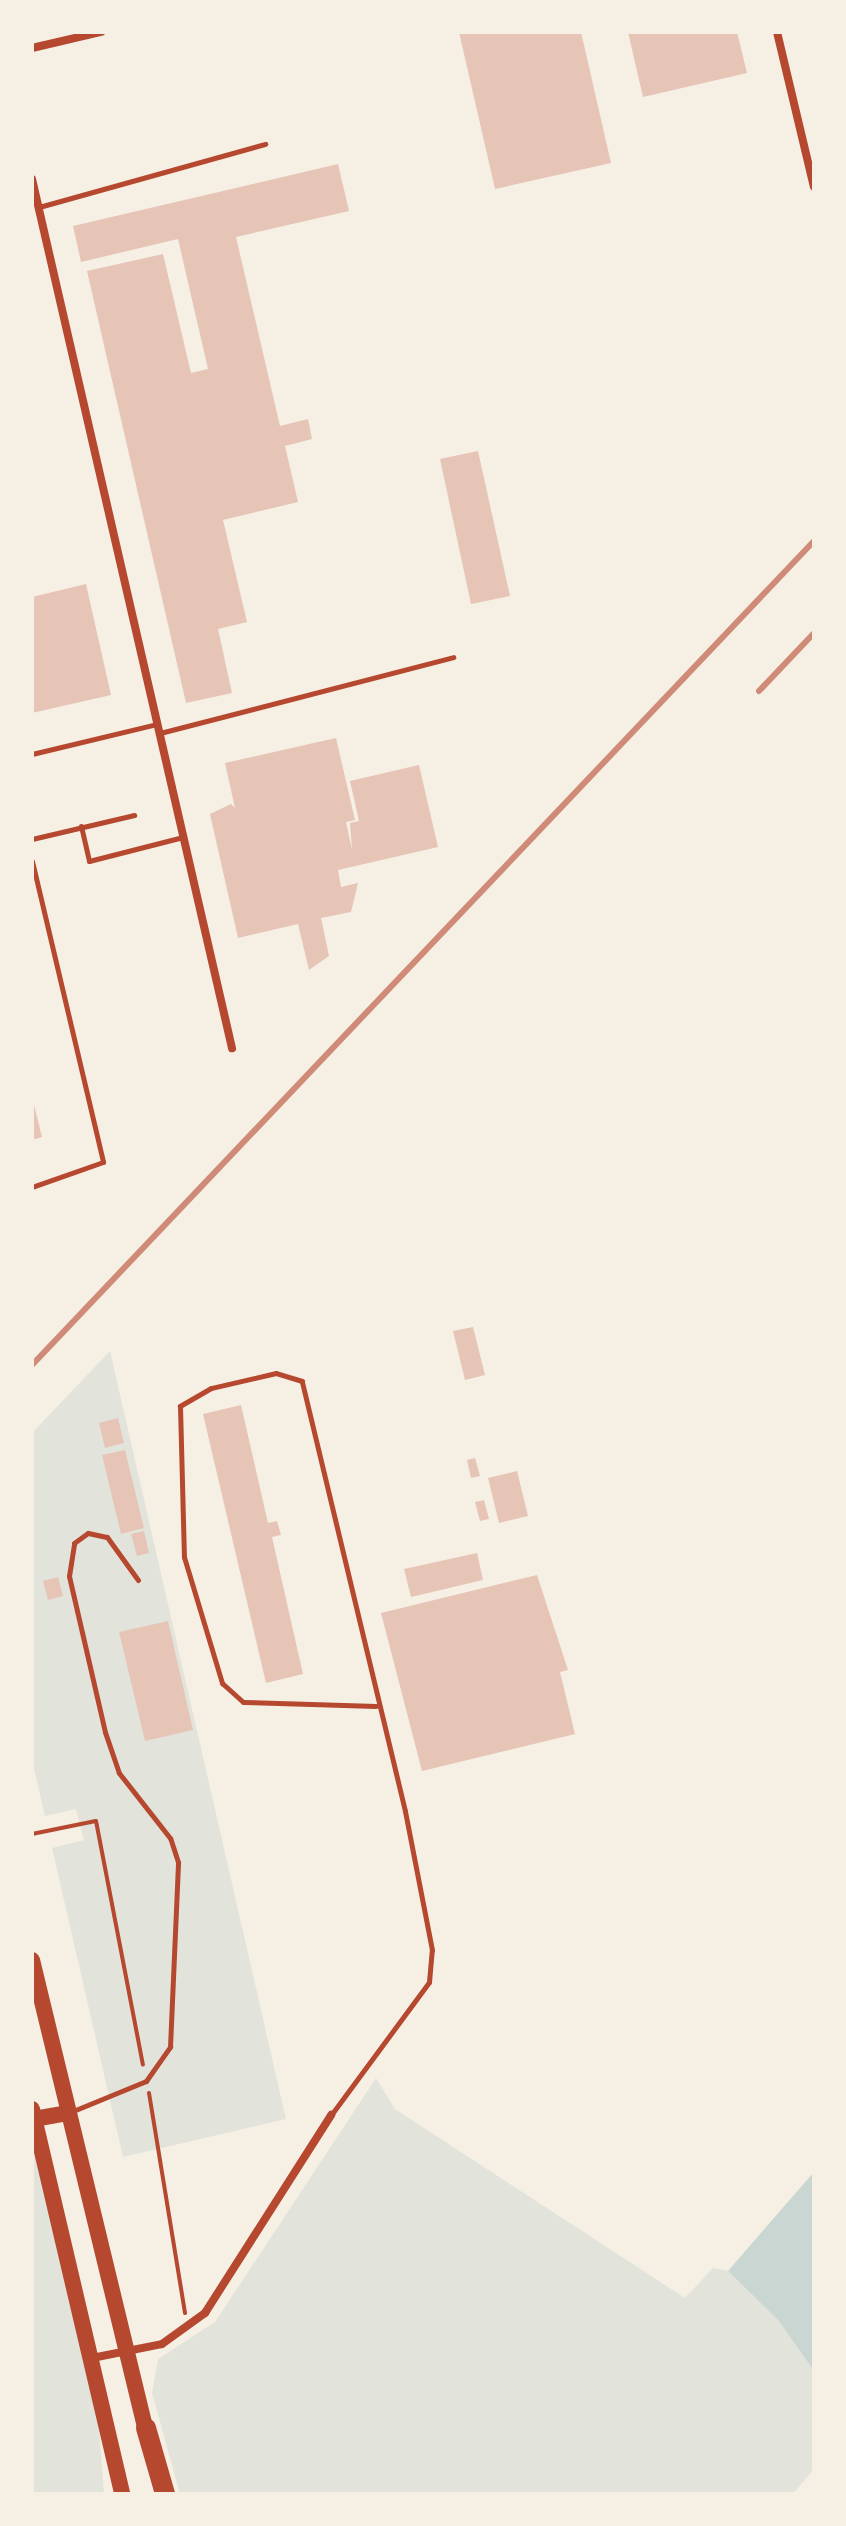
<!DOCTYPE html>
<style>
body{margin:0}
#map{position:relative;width:846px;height:2526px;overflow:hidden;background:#f6efe4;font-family:Poppins,sans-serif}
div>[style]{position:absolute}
.green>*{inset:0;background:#e2e4dc}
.water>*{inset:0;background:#c9d6d2}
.building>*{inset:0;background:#e6c5b7}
.path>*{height:4px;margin:-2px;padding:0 2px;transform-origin:2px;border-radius:2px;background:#b5482f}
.service>*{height:5px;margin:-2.5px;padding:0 2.5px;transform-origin:2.5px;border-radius:2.5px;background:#b5482f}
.minor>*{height:8px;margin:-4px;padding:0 4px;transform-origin:4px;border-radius:4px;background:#b5482f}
.secondary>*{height:16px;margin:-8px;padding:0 8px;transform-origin:8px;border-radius:8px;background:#b5482f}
.motorway>*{height:20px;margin:-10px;padding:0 10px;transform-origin:10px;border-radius:10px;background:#b5482f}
.rail>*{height:6px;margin:-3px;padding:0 3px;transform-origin:3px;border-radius:3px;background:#cf8b77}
span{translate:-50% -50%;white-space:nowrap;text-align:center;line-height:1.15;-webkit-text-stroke:6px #f6efe4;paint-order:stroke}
.frame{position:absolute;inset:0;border:34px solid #f6efe4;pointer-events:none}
</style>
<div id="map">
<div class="green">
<div style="clip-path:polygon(110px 1351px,286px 2119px,123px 2157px,52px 1848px,84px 1840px,76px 1809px,45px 1816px,32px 1760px,32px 1433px)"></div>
<div style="clip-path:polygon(376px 2078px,395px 2109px,685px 2298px,713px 2268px,728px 2271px,778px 2320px,814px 2371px,814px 2469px,793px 2494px,180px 2494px,152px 2393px,158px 2359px,215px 2322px)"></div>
<div style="clip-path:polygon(32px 2132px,98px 2414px,104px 2494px,32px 2494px)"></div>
</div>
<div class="water">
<div style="clip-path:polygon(814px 2172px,814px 2371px,778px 2320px,728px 2271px)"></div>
</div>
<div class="building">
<div style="clip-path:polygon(459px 32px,581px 32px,611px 163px,495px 189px)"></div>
<div style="clip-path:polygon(628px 32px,737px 32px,747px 73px,643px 97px)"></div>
<div style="clip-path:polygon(338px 164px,349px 211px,236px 237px,280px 426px,308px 419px,312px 439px,285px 446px,298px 502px,223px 520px,247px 622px,218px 629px,232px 693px,186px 703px,87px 271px,163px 254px,191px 373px,208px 369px,178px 239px,81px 262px,73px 226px)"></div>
<div style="clip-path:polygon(478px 451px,510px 596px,471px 604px,440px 459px)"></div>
<div style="clip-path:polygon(86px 584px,111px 695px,32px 713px,32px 597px)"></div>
<div style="clip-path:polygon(336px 738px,355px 820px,346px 822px,352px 850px,350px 823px,359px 821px,350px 781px,419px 765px,438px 847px,338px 870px,341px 887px,358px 883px,351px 912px,321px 918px,329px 956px,309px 970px,298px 924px,238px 938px,210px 814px,231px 804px,235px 808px,225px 763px)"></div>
<div style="clip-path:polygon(32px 1097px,42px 1137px,32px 1140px)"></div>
<div style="clip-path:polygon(473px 1327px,485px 1375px,465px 1380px,453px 1331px)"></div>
<div style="clip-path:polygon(241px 1405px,268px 1523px,277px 1521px,281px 1535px,272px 1537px,303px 1674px,266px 1683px,203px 1414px)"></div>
<div style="clip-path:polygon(118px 1418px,124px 1443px,105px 1448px,99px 1423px)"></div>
<div style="clip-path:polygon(125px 1450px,144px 1528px,121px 1534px,102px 1455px)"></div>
<div style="clip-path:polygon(475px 1458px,480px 1476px,471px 1478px,467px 1460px)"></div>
<div style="clip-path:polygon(517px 1471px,528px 1516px,499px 1523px,488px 1478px)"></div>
<div style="clip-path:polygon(484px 1500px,489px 1519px,480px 1521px,475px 1502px)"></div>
<div style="clip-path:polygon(144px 1531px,149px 1553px,137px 1556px,131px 1534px)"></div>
<div style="clip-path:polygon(477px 1553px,483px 1580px,411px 1597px,404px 1569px)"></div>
<div style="clip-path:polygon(537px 1575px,568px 1670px,560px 1672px,575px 1734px,422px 1771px,381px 1613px)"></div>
<div style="clip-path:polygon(58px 1577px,63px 1596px,48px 1600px,43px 1581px)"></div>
<div style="clip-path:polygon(168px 1621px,193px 1730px,145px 1741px,119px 1632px)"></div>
</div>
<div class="path">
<div style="left:32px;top:1834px;width:65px;rotate:-11.5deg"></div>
<div style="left:96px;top:1821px;width:248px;rotate:79.1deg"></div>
<div style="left:149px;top:2093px;width:223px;rotate:80.7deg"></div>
</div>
<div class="service">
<div style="left:39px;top:207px;width:235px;rotate:-15.6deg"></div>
<div style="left:160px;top:733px;width:303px;rotate:-14.5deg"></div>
<div style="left:32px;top:754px;width:129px;rotate:-13.5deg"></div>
<div style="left:81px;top:826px;width:36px;rotate:77deg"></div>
<div style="left:89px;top:861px;width:97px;rotate:-14.3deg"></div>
<div style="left:32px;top:839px;width:105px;rotate:-13.2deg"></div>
<div style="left:32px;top:861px;width:309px;rotate:76.7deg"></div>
<div style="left:103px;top:1162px;width:75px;rotate:160.6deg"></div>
<div style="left:73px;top:2111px;width:79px;rotate:-22.3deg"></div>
<div style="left:146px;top:2081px;width:42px;rotate:-54.8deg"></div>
<div style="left:170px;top:2047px;width:185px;rotate:-87.5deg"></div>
<div style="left:178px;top:1862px;width:25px;rotate:-108deg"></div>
<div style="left:170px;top:1838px;width:83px;rotate:-128.1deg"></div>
<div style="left:119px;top:1773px;width:43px;rotate:-108.9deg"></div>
<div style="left:105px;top:1732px;width:160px;rotate:-103deg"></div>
<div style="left:69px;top:1576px;width:33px;rotate:-81deg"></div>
<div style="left:74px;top:1543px;width:17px;rotate:-36deg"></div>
<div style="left:88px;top:1533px;width:19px;rotate:12deg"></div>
<div style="left:107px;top:1537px;width:53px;rotate:54.2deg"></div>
<div style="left:331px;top:2115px;width:165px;rotate:-53.6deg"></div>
<div style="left:429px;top:1982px;width:32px;rotate:-85deg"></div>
<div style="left:432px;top:1950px;width:142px;rotate:-101deg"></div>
<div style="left:405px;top:1811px;width:442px;rotate:-103.5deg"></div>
<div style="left:302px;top:1381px;width:27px;rotate:-163deg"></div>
<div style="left:276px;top:1373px;width:67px;rotate:167deg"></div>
<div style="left:211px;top:1388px;width:36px;rotate:150deg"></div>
<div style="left:180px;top:1406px;width:151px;rotate:88.5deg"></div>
<div style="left:184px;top:1557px;width:132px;rotate:73.2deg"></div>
<div style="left:222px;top:1683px;width:28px;rotate:42deg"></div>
<div style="left:243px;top:1702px;width:133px;rotate:1.7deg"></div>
</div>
<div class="minor">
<div style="left:777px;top:32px;width:159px;rotate:76.6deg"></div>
<div style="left:32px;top:48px;width:71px;rotate:-13.1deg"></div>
<div style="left:32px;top:179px;width:892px;rotate:77.04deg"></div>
<div style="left:92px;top:2358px;width:71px;rotate:-11.3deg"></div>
<div style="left:162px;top:2344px;width:53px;rotate:-35.8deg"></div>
<div style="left:205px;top:2313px;width:235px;rotate:-57.5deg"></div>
</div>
<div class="secondary">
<div style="left:32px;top:1960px;width:491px;rotate:76.4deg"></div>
<div style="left:32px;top:2109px;width:395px;rotate:76.8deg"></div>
<div style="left:34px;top:2119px;width:35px;rotate:-10deg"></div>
</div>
<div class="motorway">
<div style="left:146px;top:2428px;width:69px;rotate:73.9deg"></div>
</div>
<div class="rail">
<div style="left:759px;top:691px;width:80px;rotate:-46.5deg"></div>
<div style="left:32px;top:1365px;width:1136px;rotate:-46.5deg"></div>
</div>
<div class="frame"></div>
</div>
